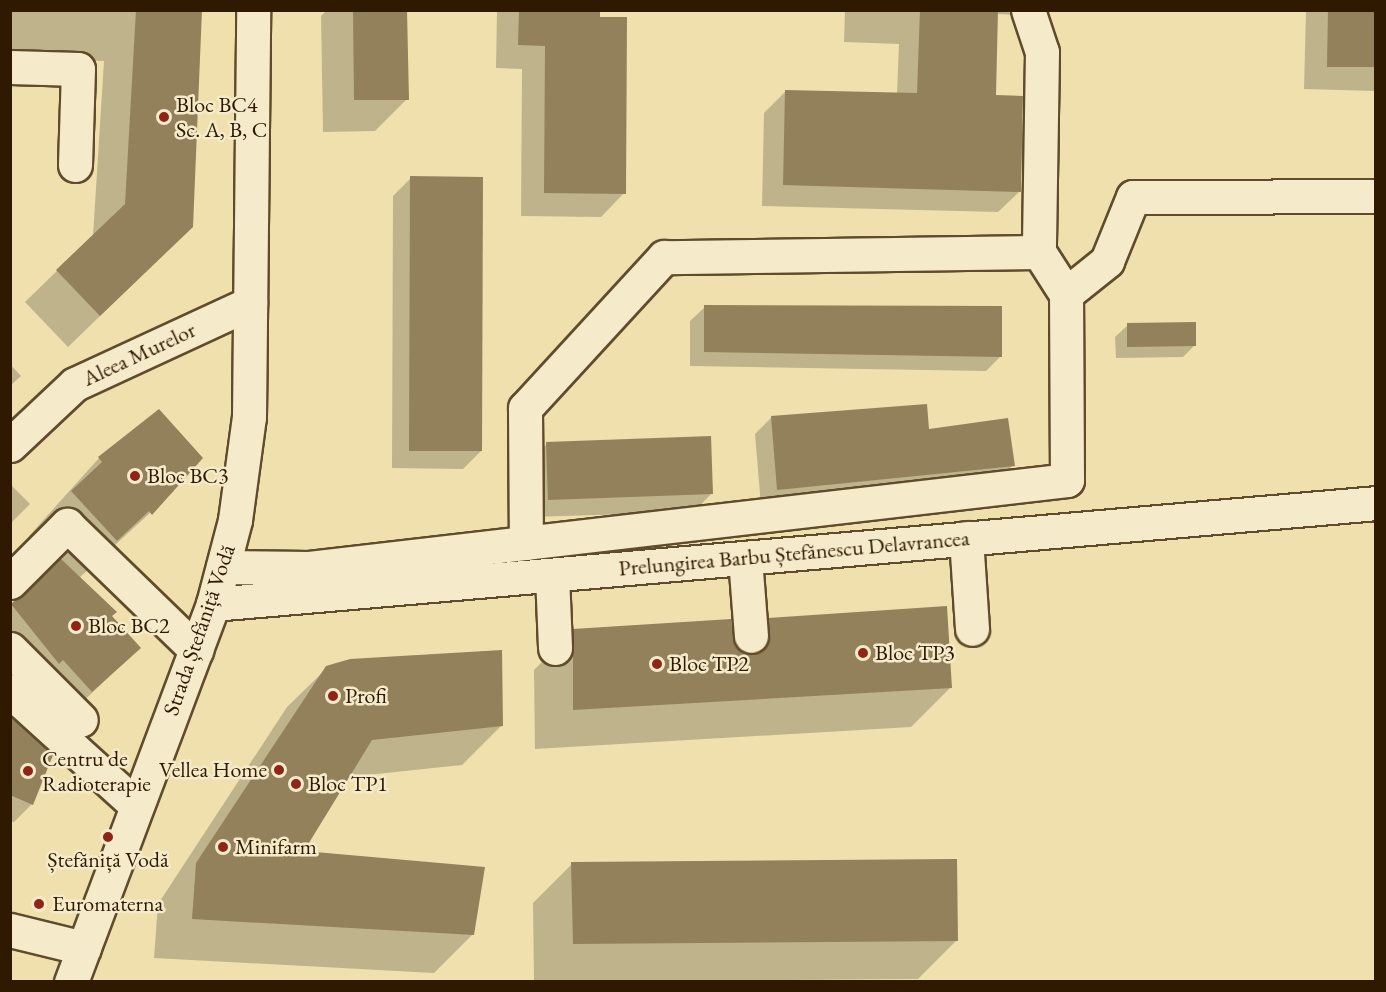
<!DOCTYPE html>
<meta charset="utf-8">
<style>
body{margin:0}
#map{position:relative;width:1386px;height:992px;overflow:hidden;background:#efe0ae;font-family:"EB Garamond",serif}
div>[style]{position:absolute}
.shadow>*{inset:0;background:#0003}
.building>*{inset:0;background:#93815b}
.roads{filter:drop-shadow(2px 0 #5f4c2c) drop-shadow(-2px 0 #5f4c2c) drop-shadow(0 2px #5f4c2c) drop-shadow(0 -2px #5f4c2c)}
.minor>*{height:33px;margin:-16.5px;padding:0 16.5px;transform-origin:16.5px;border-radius:16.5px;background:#f5ebca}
.dots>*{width:16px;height:16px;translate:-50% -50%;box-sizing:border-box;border:3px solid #f5ebca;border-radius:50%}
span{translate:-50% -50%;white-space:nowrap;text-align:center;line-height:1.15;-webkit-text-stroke:5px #f5ebca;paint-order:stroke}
.poi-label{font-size:22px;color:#2f1a01}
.left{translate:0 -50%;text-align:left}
.right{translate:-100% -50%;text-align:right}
.street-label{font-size:22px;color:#2f1a01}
.frame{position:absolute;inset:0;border:12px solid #2f1a01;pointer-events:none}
</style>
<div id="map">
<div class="shadow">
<div style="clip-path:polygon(10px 10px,200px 10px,159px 259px,68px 347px,25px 302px,93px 236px,104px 61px,10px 58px)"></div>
<div style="clip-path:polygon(327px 10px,406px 10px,407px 99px,375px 131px,323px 132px,321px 16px)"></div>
<div style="clip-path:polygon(497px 10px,598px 10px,624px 193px,601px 217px,521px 216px,522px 69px,496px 68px)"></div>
<div style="clip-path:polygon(845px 10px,1048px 10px,1043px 16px,997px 14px,994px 97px,1020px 191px,998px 212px,762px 206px,764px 113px,786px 91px,897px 94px,899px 44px,844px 42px)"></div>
<div style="clip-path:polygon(1306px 10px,1376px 10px,1376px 91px,1304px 89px)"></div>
<div style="clip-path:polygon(411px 178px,481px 451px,463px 469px,392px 468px,393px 196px)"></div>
<div style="clip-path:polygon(705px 307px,1001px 356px,986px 371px,690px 366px,690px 321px)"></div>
<div style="clip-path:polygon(1128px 325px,1195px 345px,1183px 357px,1116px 358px,1115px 337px)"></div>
<div style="clip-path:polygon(10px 364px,21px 376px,10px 386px)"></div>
<div style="clip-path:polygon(772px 417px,928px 431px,1013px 465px,996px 482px,761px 506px,755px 434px)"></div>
<div style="clip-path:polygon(547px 444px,712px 493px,694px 512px,531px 517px,529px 462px)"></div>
<div style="clip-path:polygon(99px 458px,174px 491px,79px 578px,139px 648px,48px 735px,10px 701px,10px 606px,56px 565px,29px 536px)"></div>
<div style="clip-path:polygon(12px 486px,30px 504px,10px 524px,10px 488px)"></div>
<div style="clip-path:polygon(769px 620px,951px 687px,911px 727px,535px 749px,534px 670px,574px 630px,739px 650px)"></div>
<div style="clip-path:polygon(327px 668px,501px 726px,462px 765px,348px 777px,302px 852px,473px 934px,434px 973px,154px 958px,158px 904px,287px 707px)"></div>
<div style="clip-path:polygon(10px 719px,32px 804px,14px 822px,10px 821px)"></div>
<div style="clip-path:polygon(572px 864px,957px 940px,918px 979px,534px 982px,533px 903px)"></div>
</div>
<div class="building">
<div style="clip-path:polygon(136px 10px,202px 10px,193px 227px,100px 316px,56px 270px,125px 204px)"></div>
<div style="clip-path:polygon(353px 10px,407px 10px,409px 100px,354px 100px)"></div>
<div style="clip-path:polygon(519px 10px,600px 10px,600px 17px,627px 17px,626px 194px,544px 193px,545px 46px,518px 45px)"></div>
<div style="clip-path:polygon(920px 10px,998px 10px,996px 95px,1023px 96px,1021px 192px,783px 185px,785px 90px,917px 93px)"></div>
<div style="clip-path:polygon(1328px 10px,1376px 10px,1376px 67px,1327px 67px)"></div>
<div style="clip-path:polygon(410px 176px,483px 177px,482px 451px,409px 451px)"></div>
<div style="clip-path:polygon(704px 305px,1002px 306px,1002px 357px,704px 352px)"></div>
<div style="clip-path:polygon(1196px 322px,1196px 346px,1127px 347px,1127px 323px)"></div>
<div style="clip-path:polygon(927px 404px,929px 429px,1008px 418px,1015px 466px,777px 490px,771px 416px)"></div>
<div style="clip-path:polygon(159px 409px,203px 458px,152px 515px,149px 511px,117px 541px,71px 491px,102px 462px,98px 457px)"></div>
<div style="clip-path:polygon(711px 436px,713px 494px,548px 500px,546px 442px)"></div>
<div style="clip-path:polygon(61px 559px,117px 612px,112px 616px,141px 648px,92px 692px,63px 660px,59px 664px,11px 604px)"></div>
<div style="clip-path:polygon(947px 606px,952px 688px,573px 710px,573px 629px,731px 619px,735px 646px,752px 655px,768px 644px,768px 618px)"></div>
<div style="clip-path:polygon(502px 650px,503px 726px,372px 740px,304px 851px,485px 867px,474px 935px,192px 919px,196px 863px,326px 666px,350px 659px)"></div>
<div style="clip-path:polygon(10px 717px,53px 755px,33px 805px,10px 795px)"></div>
<div style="clip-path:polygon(957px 859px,958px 941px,573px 944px,571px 862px)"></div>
</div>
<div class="roads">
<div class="minor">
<div style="left:1028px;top:10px;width:44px;rotate:71.6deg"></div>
<div style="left:1042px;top:52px;width:200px;rotate:90.9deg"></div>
<div style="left:10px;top:67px;width:68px;rotate:1.7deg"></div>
<div style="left:78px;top:69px;width:96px;rotate:91.8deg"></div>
<div style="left:1066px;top:294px;width:53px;rotate:-38.8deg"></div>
<div style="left:1107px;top:261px;width:69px;rotate:-67.9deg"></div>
<div style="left:1133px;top:197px;width:243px;rotate:-0.2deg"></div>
<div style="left:10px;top:445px;width:89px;rotate:-43.2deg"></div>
<div style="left:75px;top:384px;width:193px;rotate:-24.8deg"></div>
<div style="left:966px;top:538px;width:91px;rotate:86.2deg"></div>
<div style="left:745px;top:558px;width:78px;rotate:85.6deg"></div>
<div style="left:223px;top:567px;width:86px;rotate:0.7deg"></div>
<div style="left:309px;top:568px;width:763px;rotate:-6.62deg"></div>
<div style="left:1067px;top:480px;width:186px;rotate:-90.3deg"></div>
<div style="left:1066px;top:294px;width:50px;rotate:-122.7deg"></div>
<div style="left:1039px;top:252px;width:375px;rotate:179.2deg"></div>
<div style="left:664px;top:257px;width:205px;rotate:132.6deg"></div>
<div style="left:525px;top:408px;width:135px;rotate:89.6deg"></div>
<div style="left:552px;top:575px;width:73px;rotate:87.6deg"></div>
<div style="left:10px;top:582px;width:81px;rotate:-45deg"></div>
<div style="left:67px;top:525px;width:180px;rotate:44.1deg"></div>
<div style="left:213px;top:604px;width:1167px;rotate:-4.96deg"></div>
<div style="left:10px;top:649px;width:100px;rotate:45deg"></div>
<div style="left:10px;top:691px;width:171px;rotate:42.2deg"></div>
<div style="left:10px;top:930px;width:76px;rotate:13.7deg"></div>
<div style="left:71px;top:982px;width:404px;rotate:-69.4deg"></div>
<div style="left:213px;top:604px;width:87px;rotate:-75.3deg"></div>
<div style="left:235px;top:520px;width:104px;rotate:-82.3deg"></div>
<div style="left:249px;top:417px;width:407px;rotate:-89.4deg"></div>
</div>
</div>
<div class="dots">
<div style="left:164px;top:117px;background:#8f2418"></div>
<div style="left:135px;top:476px;background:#8f2418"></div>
<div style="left:76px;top:626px;background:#8f2418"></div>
<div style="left:863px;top:653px;background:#8f2418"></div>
<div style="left:657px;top:664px;background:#8f2418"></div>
<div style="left:333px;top:696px;background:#8f2418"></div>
<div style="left:279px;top:770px;background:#8f2418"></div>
<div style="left:28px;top:771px;background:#8f2418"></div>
<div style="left:296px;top:784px;background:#8f2418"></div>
<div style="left:108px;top:837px;background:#8f2418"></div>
<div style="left:223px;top:847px;background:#8f2418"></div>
<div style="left:39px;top:904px;background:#8f2418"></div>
</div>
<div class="poi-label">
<span class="left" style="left:176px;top:117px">Bloc BC4<br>Sc. A, B, C</span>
<span class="left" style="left:147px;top:476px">Bloc BC3</span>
<span class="left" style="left:88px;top:626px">Bloc BC2</span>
<span class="left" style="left:875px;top:653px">Bloc TP3</span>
<span class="left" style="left:669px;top:664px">Bloc TP2</span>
<span class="left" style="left:345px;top:696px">Profi</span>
<span class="left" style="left:42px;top:771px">Centru de<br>Radioterapie</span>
<span class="right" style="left:267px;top:770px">Vellea Home</span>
<span class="left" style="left:308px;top:784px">Bloc TP1</span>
<span class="left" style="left:235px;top:847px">Minifarm</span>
<span style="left:108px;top:860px">Ștefăniță Vodă</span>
<span class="left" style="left:52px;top:904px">Euromaterna</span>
</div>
<div class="street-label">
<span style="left:139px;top:354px;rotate:-25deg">Aleea Murelor</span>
<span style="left:794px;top:553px;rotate:-5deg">Prelungirea Barbu Ștefănescu Delavrancea</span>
<span style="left:199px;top:630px;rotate:-71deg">Strada Ștefăniță Vodă</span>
</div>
<div class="frame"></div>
</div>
